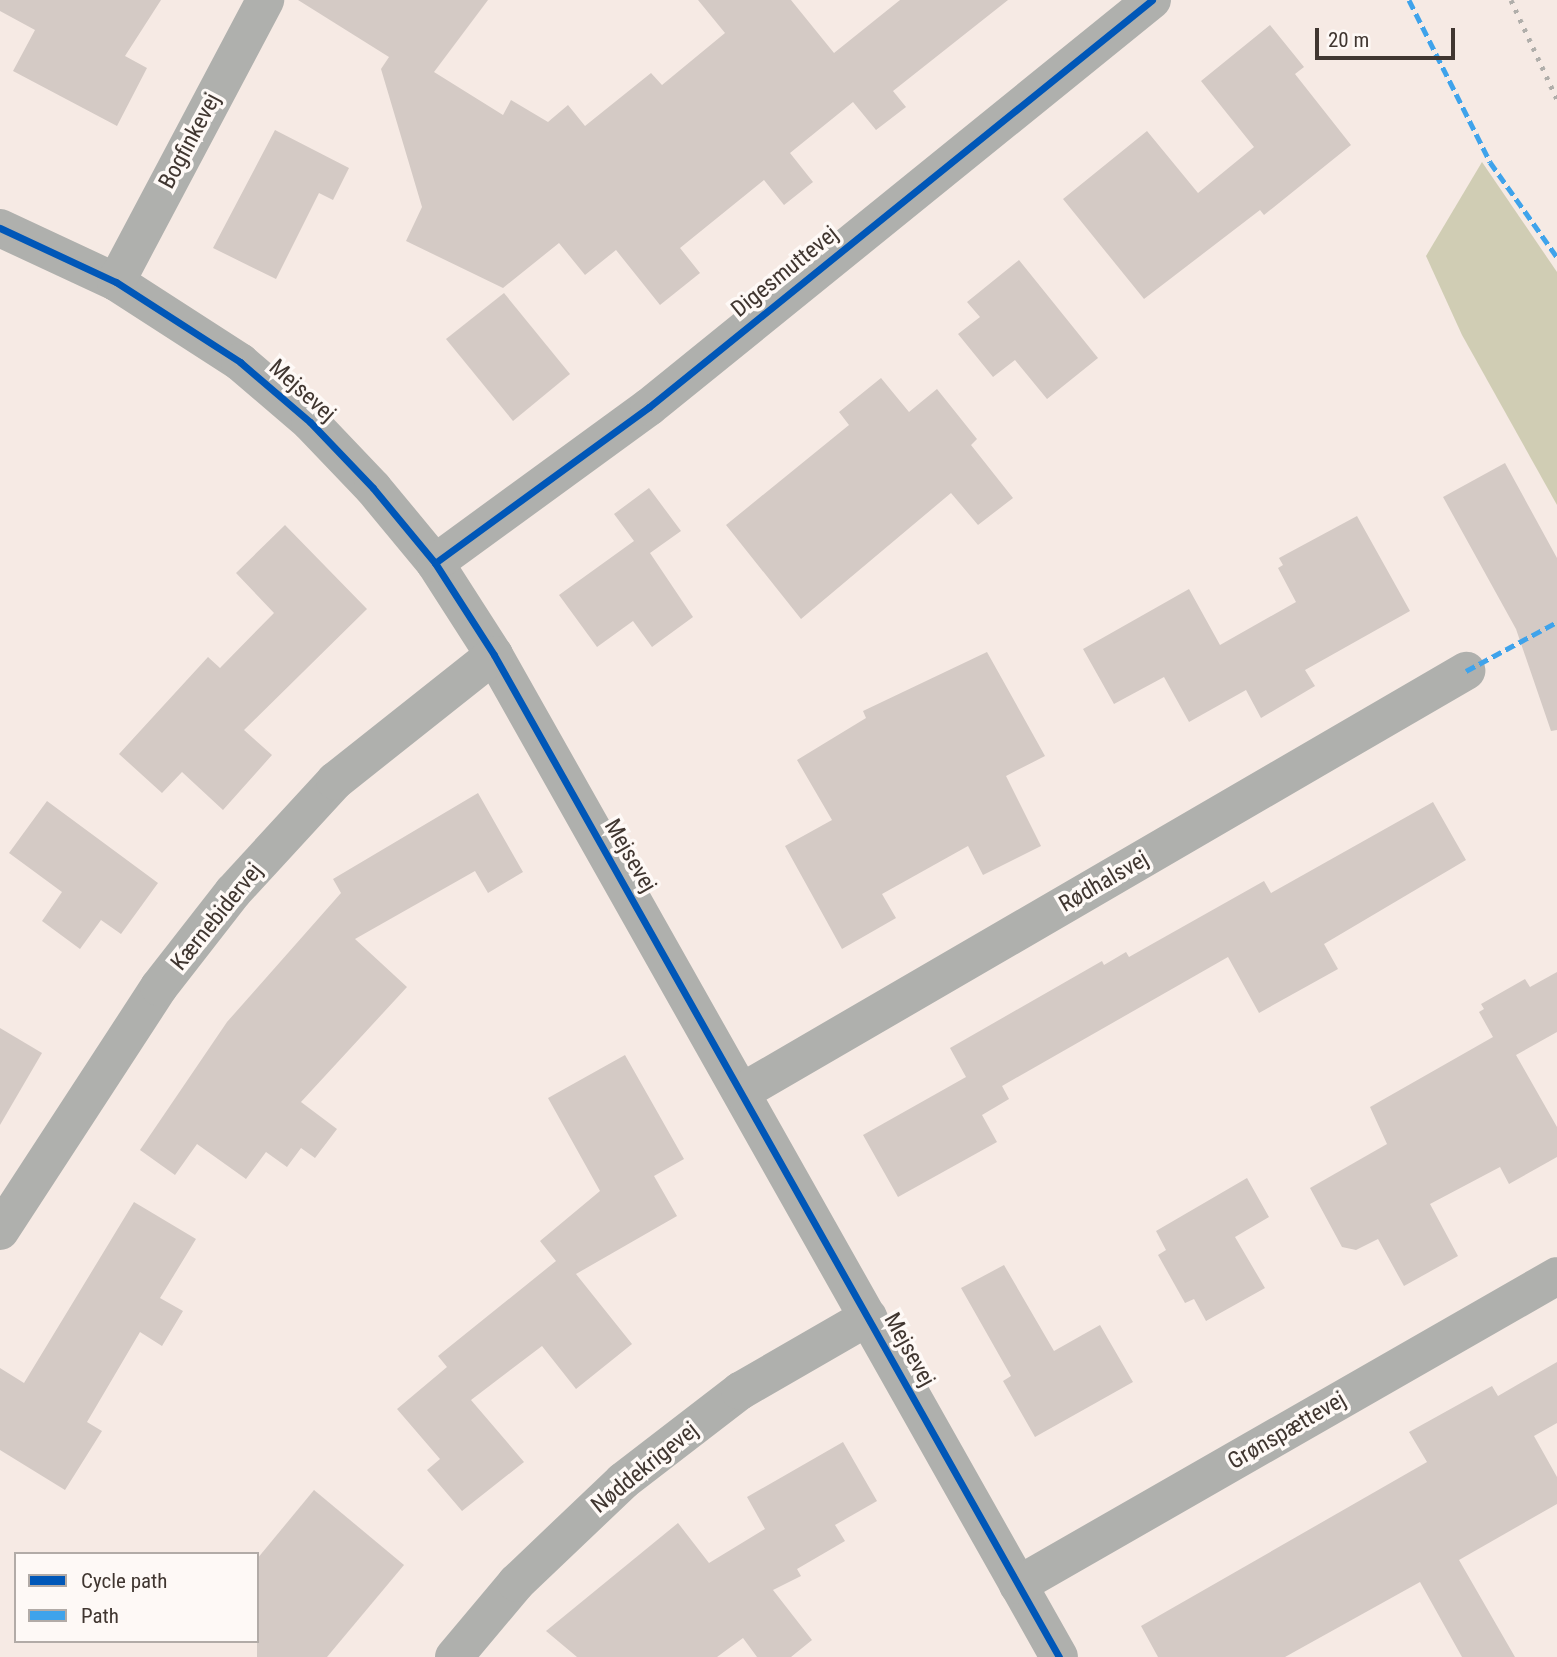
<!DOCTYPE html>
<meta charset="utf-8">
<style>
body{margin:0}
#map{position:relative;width:1557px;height:1657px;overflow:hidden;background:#f6eae4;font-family:"Roboto Condensed",sans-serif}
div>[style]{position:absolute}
.forest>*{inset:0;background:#d0cdb4}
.building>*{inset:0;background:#d4cac5}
.street>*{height:38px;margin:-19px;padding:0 19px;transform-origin:19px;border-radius:19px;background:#afb0ad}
.rail>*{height:5px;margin-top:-2.5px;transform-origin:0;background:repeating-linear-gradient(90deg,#b0aeaa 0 3.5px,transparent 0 10.5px)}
.quiet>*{height:5px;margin-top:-2.5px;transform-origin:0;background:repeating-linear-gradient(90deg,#3fa3eb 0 10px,transparent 0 15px)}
.cycleway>*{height:7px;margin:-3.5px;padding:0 3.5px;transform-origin:3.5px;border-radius:3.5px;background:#0057b8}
span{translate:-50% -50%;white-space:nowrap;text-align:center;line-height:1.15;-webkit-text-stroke:7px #fef9f6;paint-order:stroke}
.street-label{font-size:23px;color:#403630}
.legend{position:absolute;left:14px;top:1552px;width:245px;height:91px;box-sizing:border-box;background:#fef9f6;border:2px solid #b2aba7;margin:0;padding:9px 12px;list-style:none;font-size:21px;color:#403630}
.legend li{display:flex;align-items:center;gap:14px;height:35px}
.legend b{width:35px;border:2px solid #b2aba7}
.scale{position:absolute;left:1315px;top:28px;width:140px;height:32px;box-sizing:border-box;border:4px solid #403630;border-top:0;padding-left:9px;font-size:21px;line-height:24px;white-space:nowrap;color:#403630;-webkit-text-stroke:5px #fef9f6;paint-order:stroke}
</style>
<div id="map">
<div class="forest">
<div style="clip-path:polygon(1482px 162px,1557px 272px,1557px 505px,1462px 335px,1426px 256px)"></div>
</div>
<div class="building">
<div style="clip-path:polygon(0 0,161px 0,125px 56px,147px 68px,117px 126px,13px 71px,35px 30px,0 11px)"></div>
<div style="clip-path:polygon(298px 0,488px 0,434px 72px,503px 115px,511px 100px,548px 122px,568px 105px,585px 126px,651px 73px,662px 85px,725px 33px,698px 0,791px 0,834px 53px,900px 0,1008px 0,893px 91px,906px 107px,876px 130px,853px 102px,790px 153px,813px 182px,784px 205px,764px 180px,680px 248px,700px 273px,660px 305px,616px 250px,585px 275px,559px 243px,503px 288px,406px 241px,422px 207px,381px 69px,389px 57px)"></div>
<div style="clip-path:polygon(1270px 25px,1304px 67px,1295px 74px,1351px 145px,1264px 215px,1260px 210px,1144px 299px,1063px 199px,1147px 131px,1198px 193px,1254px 147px,1201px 81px)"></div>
<div style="clip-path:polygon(275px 130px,349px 168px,333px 200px,319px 193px,276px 279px,213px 248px)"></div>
<div style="clip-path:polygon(1019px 260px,1098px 358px,1047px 399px,1015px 360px,993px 377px,958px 334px,980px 317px,967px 302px)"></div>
<div style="clip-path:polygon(504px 293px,570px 374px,513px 421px,446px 339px)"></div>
<div style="clip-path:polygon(881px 378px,909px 412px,937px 389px,977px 439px,971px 445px,1013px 498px,978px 525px,951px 493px,801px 619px,726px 525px,849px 425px,839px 412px)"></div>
<div style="clip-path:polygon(1505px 463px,1557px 558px,1557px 730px,1551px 731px,1516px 629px,1443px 497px)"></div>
<div style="clip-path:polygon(649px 488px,681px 531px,650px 553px,693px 617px,652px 647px,633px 621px,597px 647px,559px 595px,634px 541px,614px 514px)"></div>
<div style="clip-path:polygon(1357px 516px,1410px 611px,1305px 670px,1315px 686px,1261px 718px,1246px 690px,1189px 722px,1164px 677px,1114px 704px,1083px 649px,1189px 589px,1220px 645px,1296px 602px,1278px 568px,1283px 565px,1279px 558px)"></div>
<div style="clip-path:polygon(285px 525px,367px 609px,244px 730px,272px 755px,223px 810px,182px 772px,162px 793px,119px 754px,208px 657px,220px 668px,274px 613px,236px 573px)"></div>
<div style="clip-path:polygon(987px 652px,1045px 756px,1006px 776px,1041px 846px,983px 875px,968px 846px,882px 894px,896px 918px,842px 949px,785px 846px,832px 820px,797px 760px,866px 718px,863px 711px)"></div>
<div style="clip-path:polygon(478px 793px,523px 872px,488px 893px,475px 871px,355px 939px,407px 987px,301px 1102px,337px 1129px,315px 1158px,301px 1148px,287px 1167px,266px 1152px,246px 1179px,197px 1144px,175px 1175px,140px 1150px,227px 1022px,341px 893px,333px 879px)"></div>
<div style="clip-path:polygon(47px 801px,158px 883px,121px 934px,101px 920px,80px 949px,42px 921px,62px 892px,9px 853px)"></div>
<div style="clip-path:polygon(1433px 802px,1466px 860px,1324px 944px,1338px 969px,1259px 1013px,1228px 957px,1002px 1086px,1009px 1099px,982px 1115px,997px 1142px,898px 1197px,863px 1135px,966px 1077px,950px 1048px,1102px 961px,1104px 965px,1126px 952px,1129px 957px,1264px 881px,1271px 893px)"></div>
<div style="clip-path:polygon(1557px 972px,1557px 1032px,1516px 1055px,1557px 1127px,1557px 1157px,1509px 1184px,1500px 1167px,1430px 1204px,1458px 1256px,1404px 1286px,1378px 1239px,1356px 1250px,1342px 1247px,1310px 1188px,1387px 1144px,1370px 1107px,1493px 1037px,1479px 1012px,1484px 1009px,1481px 1004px,1525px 979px,1530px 987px)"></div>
<div style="clip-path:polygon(0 1028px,42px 1053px,0 1125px)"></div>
<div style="clip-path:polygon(625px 1055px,684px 1159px,654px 1176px,677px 1216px,576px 1274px,632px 1344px,576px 1389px,542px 1346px,471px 1400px,524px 1462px,462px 1511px,427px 1470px,440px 1459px,397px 1409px,447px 1367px,438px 1356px,556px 1261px,540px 1241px,600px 1191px,548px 1098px)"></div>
<div style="clip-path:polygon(1247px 1178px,1269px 1217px,1235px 1237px,1265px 1288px,1206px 1321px,1194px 1299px,1185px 1303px,1158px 1255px,1166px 1250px,1156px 1231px)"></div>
<div style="clip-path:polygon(134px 1202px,196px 1239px,160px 1298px,183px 1311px,162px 1346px,140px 1332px,87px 1422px,102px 1431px,65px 1490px,0 1450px,0 1368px,24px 1383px)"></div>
<div style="clip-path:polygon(1004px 1265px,1054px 1351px,1100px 1325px,1133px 1382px,1035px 1437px,1003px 1381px,1011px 1376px,961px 1288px)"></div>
<div style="clip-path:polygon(1557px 1362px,1557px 1423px,1534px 1436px,1557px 1477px,1557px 1504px,1459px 1560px,1515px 1657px,1462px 1657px,1420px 1582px,1285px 1657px,1158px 1657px,1141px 1626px,1427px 1462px,1409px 1432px,1492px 1386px,1498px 1396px)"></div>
<div style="clip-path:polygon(843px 1442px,877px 1501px,835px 1525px,845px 1541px,797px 1569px,801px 1576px,773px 1590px,812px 1640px,791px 1657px,757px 1657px,743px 1638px,717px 1657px,577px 1657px,546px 1631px,678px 1523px,709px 1563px,765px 1529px,747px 1497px)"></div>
<div style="clip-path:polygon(314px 1490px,404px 1565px,327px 1657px,257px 1657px,257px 1559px)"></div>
</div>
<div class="street">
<div style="left:0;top:228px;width:128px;rotate:25deg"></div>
<div style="left:116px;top:282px;width:148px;rotate:32.8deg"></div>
<div style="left:240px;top:362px;width:92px;rotate:40.6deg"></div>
<div style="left:310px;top:422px;width:91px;rotate:46.3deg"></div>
<div style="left:373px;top:488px;width:97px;rotate:50.4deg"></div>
<div style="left:435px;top:563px;width:109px;rotate:57.3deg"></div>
<div style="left:494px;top:655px;width:1150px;rotate:60.58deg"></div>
<div style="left:116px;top:282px;width:319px;rotate:-62.1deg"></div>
<div style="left:435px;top:563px;width:265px;rotate:-36.1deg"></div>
<div style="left:649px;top:407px;width:647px;rotate:-38.98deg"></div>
<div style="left:742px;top:1092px;width:838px;rotate:-30.18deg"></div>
<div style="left:0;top:1231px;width:291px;rotate:-56.9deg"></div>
<div style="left:159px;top:987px;width:120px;rotate:-52.1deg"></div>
<div style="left:233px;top:892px;width:151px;rotate:-47.4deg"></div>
<div style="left:335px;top:781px;width:203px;rotate:-38.4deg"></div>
<div style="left:1018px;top:1585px;width:621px;rotate:-29.82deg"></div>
<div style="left:454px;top:1657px;width:97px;rotate:-50deg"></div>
<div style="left:516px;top:1583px;width:148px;rotate:-43.6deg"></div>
<div style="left:623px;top:1481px;width:148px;rotate:-37.6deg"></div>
<div style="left:740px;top:1391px;width:148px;rotate:-30deg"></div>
</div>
<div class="rail">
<div style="left:1511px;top:0;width:109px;rotate:65.1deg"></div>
</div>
<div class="quiet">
<div style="left:1409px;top:0;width:181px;rotate:63.4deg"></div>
<div style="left:1490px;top:162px;width:116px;rotate:54.8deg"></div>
<div style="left:1466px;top:671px;width:103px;rotate:-28.3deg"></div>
</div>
<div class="cycleway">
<div style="left:0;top:228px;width:128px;rotate:25deg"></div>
<div style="left:116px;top:282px;width:148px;rotate:32.8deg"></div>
<div style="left:240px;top:362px;width:92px;rotate:40.6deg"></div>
<div style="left:310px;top:422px;width:91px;rotate:46.3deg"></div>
<div style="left:373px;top:488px;width:97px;rotate:50.4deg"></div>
<div style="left:435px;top:563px;width:109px;rotate:57.3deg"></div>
<div style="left:494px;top:655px;width:1150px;rotate:60.58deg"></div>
<div style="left:435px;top:563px;width:265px;rotate:-36.1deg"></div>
<div style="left:649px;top:407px;width:647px;rotate:-38.98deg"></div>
</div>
<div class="street-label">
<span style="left:190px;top:141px;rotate:-62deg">Bogfinkevej</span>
<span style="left:785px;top:272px;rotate:-39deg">Digesmuttevej</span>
<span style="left:302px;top:391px;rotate:42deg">Mejsevej</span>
<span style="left:630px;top:856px;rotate:60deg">Mejsevej</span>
<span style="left:1104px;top:882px;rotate:-30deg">Rødhalsvej</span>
<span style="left:217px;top:917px;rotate:-51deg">Kærnebidervej</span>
<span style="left:909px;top:1350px;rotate:61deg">Mejsevej</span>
<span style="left:1287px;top:1431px;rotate:-30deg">Grønspættevej</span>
<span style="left:645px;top:1468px;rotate:-39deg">Nøddekrigevej</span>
</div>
<ul class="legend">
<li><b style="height:9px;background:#0057b8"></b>Cycle path</li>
<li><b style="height:9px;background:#3fa3eb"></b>Path</li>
</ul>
<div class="scale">20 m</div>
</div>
